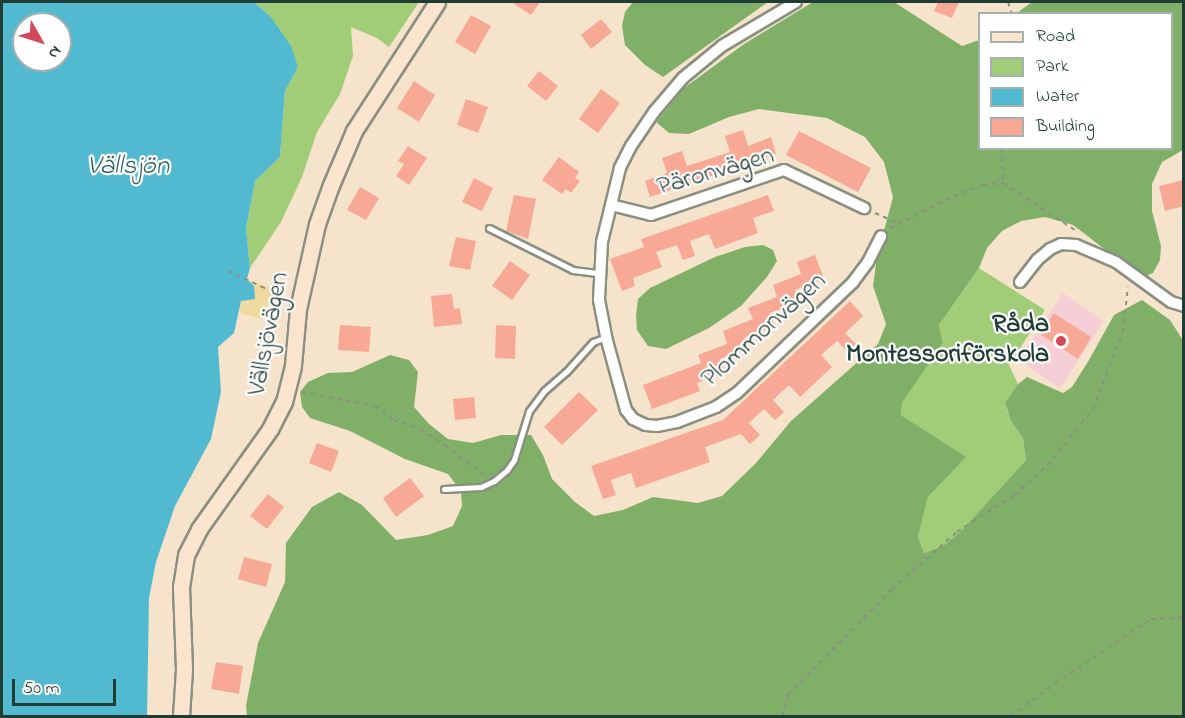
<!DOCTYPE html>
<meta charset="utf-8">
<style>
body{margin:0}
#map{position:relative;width:1185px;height:718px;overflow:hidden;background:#f5e3cb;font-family:"Indie Flower",sans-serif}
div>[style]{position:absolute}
.built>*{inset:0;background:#f6cfd6}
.green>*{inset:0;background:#a1cc78}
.forest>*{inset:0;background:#80b068}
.sand>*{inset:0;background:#eeda9e}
.water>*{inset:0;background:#52bad0}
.building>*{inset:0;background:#f7a995}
.path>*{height:2px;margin-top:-1px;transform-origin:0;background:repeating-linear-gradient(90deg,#8a9080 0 4.5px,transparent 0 9px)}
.roads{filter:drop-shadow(2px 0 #8a9080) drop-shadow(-2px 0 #8a9080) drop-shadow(0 2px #8a9080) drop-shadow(0 -2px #8a9080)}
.lane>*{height:5px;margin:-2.5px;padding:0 2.5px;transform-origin:2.5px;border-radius:2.5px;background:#fff}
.street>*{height:10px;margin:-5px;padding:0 5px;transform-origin:5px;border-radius:5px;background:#fff}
.secondary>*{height:15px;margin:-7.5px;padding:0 7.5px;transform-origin:7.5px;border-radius:7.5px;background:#fce5cf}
.dots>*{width:16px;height:16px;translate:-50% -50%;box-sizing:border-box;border:3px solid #fff;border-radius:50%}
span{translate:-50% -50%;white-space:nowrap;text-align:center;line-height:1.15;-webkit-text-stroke:4.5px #fff;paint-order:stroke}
.street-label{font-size:26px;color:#1f3d34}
.poi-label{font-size:26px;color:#1f3d34;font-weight:700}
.right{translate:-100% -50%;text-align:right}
.water-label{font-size:27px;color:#2e6263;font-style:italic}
.frame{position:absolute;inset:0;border:3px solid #1f3d34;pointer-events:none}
.legend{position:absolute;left:978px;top:12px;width:195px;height:138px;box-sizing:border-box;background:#fff;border:2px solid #a5b1ae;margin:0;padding:8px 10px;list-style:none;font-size:18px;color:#1f3d34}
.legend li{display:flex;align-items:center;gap:12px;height:30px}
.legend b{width:30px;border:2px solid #a5b1ae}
.north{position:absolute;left:12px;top:12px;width:60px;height:60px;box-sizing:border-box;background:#fff;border:2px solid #a5b1ae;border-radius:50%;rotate:129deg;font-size:16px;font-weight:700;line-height:24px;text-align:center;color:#1f3d34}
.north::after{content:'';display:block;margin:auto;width:21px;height:27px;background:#d1495b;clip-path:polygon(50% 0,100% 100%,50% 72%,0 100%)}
.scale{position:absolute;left:12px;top:679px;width:104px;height:27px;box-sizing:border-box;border:3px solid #1f3d34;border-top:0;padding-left:8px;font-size:18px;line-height:21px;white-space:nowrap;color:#1f3d34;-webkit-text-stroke:4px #fff;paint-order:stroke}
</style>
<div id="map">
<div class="built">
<div style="clip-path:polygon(1063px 293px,1104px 321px,1060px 388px,1019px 360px)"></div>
</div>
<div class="green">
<div style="clip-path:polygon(254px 2px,419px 2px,389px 47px,377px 38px,351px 27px,353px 56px,340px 94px,317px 132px,302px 177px,281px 222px,250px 268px,246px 229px,255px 181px,280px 157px,285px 91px,298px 67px,270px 16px)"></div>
<div style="clip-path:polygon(979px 268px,1045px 310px,1009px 365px,1018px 384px,1005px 404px,1011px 421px,1023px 438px,1026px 460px,960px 532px,943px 546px,924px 553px,918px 537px,928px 497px,965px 457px,901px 415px,902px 403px,943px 343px,939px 325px)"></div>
</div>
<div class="forest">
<div style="clip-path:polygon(633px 2px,768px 2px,663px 77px,645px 65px,625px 45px,622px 26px,625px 12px)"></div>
<div style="clip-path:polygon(813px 2px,894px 2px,962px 46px,979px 40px,980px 148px,1172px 148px,1172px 14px,1017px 13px,1032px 2px,1183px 2px,1183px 150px,1162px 162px,1152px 184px,1152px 211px,1161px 246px,1160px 260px,1153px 273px,1146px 276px,1132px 270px,1073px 225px,1045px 217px,1021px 221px,1002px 231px,987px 248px,979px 268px,939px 325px,943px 343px,902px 403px,901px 415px,966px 457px,928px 497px,918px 537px,924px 553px,943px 546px,960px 532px,1026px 460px,1023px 438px,1011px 421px,1005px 403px,1018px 384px,1027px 377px,1063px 393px,1072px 387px,1089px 360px,1114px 315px,1142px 300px,1170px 320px,1184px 342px,1183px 716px,247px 716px,246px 706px,258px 643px,285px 582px,286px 543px,312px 507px,339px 492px,362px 505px,396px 540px,428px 535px,453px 526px,462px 506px,461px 491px,448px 474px,405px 459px,350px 431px,310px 418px,302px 407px,300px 392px,308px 382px,328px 373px,352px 372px,390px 355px,409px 360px,418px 372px,414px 407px,429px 424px,448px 439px,473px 443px,501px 435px,531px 435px,543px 455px,552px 479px,575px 502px,594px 516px,623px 510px,653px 497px,698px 503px,722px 496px,756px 463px,791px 421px,878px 344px,886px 324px,873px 286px,877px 257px,893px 197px,884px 162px,865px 137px,827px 118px,759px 109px,729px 117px,689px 134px,669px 133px,656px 122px,684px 88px,744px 44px)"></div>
<div style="clip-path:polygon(763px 245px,773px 250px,777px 261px,767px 277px,741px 306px,709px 328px,666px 349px,648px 346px,637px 330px,636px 316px,638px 299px,650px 288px,715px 257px,745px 247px)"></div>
</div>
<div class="sand">
<div style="clip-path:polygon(247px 279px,276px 290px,261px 319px,240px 313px,241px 301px,254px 286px)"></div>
</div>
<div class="water">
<div style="clip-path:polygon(evenodd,2px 2px,254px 2px,270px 16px,291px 46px,298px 67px,285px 91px,280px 157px,255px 181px,246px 229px,250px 268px,247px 279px,254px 286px,255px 299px,241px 301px,234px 333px,218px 347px,221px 392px,211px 439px,175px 506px,156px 562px,149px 598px,147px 716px,2px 716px,2px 2px,24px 24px,60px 24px,60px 60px,24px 60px,24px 24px)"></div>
</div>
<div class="building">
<div style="clip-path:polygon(511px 2px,540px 2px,531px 15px)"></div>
<div style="clip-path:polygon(938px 2px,959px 2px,952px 18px,934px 11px)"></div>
<div style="clip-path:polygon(471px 15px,491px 26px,475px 54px,455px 42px)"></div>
<div style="clip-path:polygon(601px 19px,612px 32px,591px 49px,581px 35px)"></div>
<div style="clip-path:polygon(539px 71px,558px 86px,546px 101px,527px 86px)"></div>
<div style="clip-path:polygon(414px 81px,435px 95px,419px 122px,397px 108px)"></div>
<div style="clip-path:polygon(601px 89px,620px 103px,598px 133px,579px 119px)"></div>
<div style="clip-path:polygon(466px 99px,488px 107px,478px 133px,457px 125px)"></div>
<div style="clip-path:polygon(743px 130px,748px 146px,771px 137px,776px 154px,650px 197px,645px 181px,667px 173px,662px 158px,682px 151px,687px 166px,730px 152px,725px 136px)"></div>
<div style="clip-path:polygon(799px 131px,871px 168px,858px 192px,786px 155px)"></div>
<div style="clip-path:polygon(408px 146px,427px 158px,409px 185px,396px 176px,404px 164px,398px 161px)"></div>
<div style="clip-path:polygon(559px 157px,579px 172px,575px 178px,580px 181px,571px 193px,566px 189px,562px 194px,542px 180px)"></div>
<div style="clip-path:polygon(474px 178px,493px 188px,482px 211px,462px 202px)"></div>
<div style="clip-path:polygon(1184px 180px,1184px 206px,1165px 211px,1159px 186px)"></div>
<div style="clip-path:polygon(360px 187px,379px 198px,366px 220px,347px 210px)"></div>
<div style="clip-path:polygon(514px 195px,536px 199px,528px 239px,506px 231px)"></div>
<div style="clip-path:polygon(768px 195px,774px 211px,753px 218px,758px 233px,715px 249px,709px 234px,690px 241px,695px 256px,683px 260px,677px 245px,656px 252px,662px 267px,633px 278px,635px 286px,622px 291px,610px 259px,644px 247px,641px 239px)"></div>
<div style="clip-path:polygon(456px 237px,476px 241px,470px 270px,449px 266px)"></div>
<div style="clip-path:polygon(815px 255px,824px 279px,795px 290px,799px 302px,770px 313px,775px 326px,745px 337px,749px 348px,720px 359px,725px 372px,697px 383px,700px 391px,652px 409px,643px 385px,701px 363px,698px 355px,727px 344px,723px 331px,753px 319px,748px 308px,777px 297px,773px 285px,801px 274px,797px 262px)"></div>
<div style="clip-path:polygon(510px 261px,530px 275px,512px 300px,492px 286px)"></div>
<div style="clip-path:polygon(452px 294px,454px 309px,460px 308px,462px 324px,434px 327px,431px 296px)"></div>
<div style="clip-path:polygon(850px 301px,863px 316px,845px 333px,856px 344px,848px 352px,837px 341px,821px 355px,832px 367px,800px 397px,789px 385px,773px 400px,784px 412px,775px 420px,764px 409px,749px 423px,760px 435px,750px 444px,741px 434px,705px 447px,710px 462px,636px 488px,631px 473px,611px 480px,616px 495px,603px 499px,591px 466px,723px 420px)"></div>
<div style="clip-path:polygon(1054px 313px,1091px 337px,1078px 359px,1040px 334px)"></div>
<div style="clip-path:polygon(340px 325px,371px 327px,369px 352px,338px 350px)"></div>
<div style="clip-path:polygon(496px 325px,516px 326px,515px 359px,495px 358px)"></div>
<div style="clip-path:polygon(579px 392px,598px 410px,562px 445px,544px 427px)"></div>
<div style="clip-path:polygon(474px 397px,476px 418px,455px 420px,453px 399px)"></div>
<div style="clip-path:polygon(317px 443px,339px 451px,331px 472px,309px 463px)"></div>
<div style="clip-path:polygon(410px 478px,424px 496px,396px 517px,383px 498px)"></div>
<div style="clip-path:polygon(268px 494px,284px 507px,267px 529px,250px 516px)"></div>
<div style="clip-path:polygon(244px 557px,272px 564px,266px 587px,238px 579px)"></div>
<div style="clip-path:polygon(216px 662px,243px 666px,239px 694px,211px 689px)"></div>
</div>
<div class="path">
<div style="left:1008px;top:2px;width:13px;rotate:72deg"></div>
<div style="left:1002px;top:148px;width:35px;rotate:88deg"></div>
<div style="left:875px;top:213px;width:24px;rotate:24deg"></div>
<div style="left:890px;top:228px;width:72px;rotate:-26.6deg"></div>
<div style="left:954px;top:196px;width:31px;rotate:-21deg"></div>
<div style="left:983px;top:185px;width:20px;rotate:-6deg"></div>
<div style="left:1003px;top:183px;width:90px;rotate:33.2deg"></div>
<div style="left:228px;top:271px;width:45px;rotate:24.9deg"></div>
<div style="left:280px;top:299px;width:7px;rotate:34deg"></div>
<div style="left:302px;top:392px;width:74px;rotate:10.9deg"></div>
<div style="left:375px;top:406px;width:24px;rotate:36deg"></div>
<div style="left:394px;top:420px;width:28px;rotate:19deg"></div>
<div style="left:420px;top:429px;width:30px;rotate:33deg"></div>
<div style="left:445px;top:445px;width:49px;rotate:37.6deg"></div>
<div style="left:782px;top:716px;width:22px;rotate:-74deg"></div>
<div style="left:788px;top:695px;width:148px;rotate:-45.5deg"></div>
<div style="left:892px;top:589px;width:86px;rotate:-41.2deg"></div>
<div style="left:957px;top:532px;width:68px;rotate:-33deg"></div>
<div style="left:1014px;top:495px;width:44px;rotate:-41.3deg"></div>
<div style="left:1047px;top:466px;width:73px;rotate:-51.1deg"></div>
<div style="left:1093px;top:409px;width:83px;rotate:-68.7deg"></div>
<div style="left:1123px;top:332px;width:46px;rotate:-83.8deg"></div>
<div style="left:1011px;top:716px;width:64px;rotate:-36.2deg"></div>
<div style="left:1063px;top:678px;width:106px;rotate:-33.8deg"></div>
<div style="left:1151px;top:619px;width:33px;rotate:-2deg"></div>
</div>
<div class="roads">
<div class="lane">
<div style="left:489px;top:228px;width:94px;rotate:26.6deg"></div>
<div style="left:573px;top:270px;width:26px;rotate:7deg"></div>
<div style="left:444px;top:489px;width:37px;rotate:-3deg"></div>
<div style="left:481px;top:487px;width:14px;rotate:-25deg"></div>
<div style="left:494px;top:481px;width:17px;rotate:-40deg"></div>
<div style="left:507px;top:470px;width:12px;rotate:-55deg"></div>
<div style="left:514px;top:460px;width:51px;rotate:-73deg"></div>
<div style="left:529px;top:411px;width:25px;rotate:-53deg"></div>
<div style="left:544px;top:391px;width:29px;rotate:-41deg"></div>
<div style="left:566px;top:372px;width:40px;rotate:-48deg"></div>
<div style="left:593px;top:342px;width:14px;rotate:-21deg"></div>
</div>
<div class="street">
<div style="left:796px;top:2px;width:86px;rotate:149.3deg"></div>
<div style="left:722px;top:46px;width:50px;rotate:140.6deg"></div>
<div style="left:683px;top:78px;width:45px;rotate:130.5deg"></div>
<div style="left:654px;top:112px;width:41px;rotate:124.1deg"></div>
<div style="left:631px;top:146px;width:25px;rotate:117deg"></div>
<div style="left:620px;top:168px;width:76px;rotate:103.7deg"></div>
<div style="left:602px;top:242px;width:58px;rotate:93deg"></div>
<div style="left:599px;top:300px;width:38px;rotate:79deg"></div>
<div style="left:606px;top:337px;width:76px;rotate:74.7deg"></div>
<div style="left:626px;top:410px;width:11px;rotate:52deg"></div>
<div style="left:633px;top:419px;width:14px;rotate:25deg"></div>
<div style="left:646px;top:425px;width:11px;rotate:5deg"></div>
<div style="left:657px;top:426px;width:20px;rotate:-11deg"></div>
<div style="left:677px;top:422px;width:42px;rotate:-21deg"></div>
<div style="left:716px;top:407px;width:25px;rotate:-34deg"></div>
<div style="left:737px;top:393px;width:161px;rotate:-43.7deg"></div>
<div style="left:853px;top:282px;width:25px;rotate:-53deg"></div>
<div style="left:868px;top:262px;width:29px;rotate:-63deg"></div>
<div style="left:611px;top:205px;width:41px;rotate:14deg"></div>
<div style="left:651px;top:215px;width:140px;rotate:-18.7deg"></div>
<div style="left:784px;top:170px;width:89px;rotate:25.4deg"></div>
<div style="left:1020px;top:282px;width:28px;rotate:-52deg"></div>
<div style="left:1037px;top:260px;width:17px;rotate:-40deg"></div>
<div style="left:1050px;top:249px;width:12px;rotate:-24deg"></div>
<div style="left:1061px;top:244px;width:15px;rotate:4deg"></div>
<div style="left:1076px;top:245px;width:43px;rotate:23deg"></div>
<div style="left:1116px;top:262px;width:68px;rotate:36deg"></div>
<div style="left:1171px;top:302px;width:14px;rotate:17deg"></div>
</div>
<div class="secondary">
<div style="left:181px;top:716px;width:47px;rotate:-86.3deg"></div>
<div style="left:184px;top:669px;width:82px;rotate:-92.1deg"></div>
<div style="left:181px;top:587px;width:32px;rotate:-81deg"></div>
<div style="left:186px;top:555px;width:29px;rotate:-63deg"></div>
<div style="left:199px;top:529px;width:123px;rotate:-54.6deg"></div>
<div style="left:270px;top:429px;width:30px;rotate:-63deg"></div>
<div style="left:284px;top:402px;width:38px;rotate:-76deg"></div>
<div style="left:293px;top:365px;width:56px;rotate:-84.9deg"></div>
<div style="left:298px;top:309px;width:87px;rotate:-77.4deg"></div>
<div style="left:317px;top:224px;width:41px;rotate:-70.3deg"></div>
<div style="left:331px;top:185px;width:59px;rotate:-66.9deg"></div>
<div style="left:354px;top:131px;width:153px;rotate:-57.2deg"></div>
</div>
</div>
<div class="dots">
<div style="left:1061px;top:341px;background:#d1495b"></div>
</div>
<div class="street-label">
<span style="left:716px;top:173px;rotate:-16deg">Päronvägen</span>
<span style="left:765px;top:331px;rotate:-42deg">Plommonvägen</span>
<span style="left:270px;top:334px;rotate:-79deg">Vällsjövägen</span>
</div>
<div class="poi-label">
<span class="right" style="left:1049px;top:341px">Råda<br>Montessoriförskola</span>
</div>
<div class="water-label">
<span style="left:128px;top:167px">Vällsjön</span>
</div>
<div class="frame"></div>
<ul class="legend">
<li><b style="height:8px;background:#fce5cf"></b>Road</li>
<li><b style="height:16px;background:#a1cc78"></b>Park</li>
<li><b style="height:16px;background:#52bad0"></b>Water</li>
<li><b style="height:16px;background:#f7a995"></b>Building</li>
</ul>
<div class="north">N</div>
<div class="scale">50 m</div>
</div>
